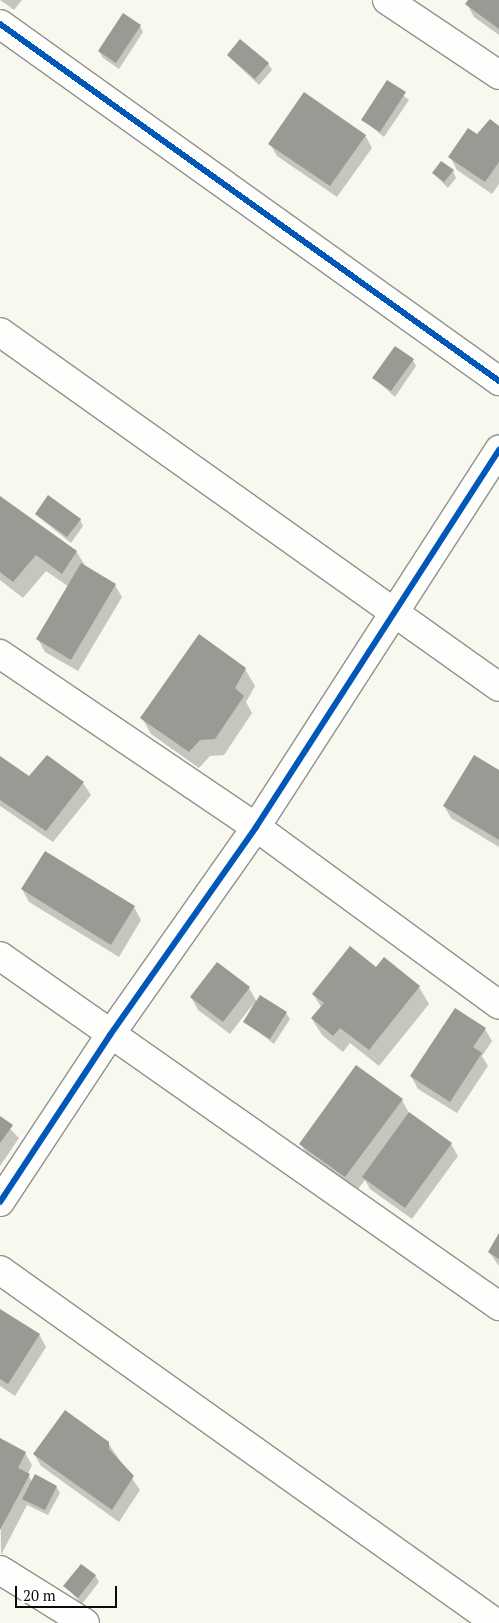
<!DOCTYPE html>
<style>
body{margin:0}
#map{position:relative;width:499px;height:1623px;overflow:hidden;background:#f8f8ee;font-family:"PT Serif",serif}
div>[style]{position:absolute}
.shadow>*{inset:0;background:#0003}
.building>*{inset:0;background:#9a9994}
.roads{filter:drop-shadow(1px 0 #91918d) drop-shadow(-1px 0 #91918d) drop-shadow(0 1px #91918d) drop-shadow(0 -1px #91918d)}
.minor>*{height:28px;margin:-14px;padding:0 14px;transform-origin:14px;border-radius:14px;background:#fefefc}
.cycleway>*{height:6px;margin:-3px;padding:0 3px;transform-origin:3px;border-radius:3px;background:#0057b8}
span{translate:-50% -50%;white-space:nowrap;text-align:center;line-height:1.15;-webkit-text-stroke:5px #fff;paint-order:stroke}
.scale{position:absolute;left:15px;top:1586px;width:102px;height:22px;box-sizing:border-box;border:2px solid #0a0a0a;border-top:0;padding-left:6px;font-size:15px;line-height:18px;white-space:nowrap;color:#0a0a0a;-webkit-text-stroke:4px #fff;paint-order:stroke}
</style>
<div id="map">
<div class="shadow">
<div style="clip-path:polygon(0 0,22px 0,14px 10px)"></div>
<div style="clip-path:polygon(470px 0,499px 0,499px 35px,474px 17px,467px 4px)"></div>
<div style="clip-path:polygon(140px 26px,143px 32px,119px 69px,103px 58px,99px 51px)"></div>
<div style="clip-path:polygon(228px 56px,268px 63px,272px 70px,259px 85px)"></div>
<div style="clip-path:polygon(387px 82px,409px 100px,384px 137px,363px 120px)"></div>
<div style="clip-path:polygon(499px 127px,499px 184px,492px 194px,457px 170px,450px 157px,477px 136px)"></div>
<div style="clip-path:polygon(365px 135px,372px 148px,337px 197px,277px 156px,270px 144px)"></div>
<div style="clip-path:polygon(453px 171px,456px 178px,448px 188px,433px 173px)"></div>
<div style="clip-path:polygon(413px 360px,416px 366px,395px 397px,374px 378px)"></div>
<div style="clip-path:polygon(0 497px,76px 551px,86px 567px,115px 585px,122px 597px,78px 671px,45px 652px,38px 639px,69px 587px,46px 571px,23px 598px,0 580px)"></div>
<div style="clip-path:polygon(36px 515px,80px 519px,83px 526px,71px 543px)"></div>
<div style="clip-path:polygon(245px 669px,255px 686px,246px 702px,252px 713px,224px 755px,210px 756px,199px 768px,151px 734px,142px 718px)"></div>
<div style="clip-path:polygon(0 758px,29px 778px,83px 783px,91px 795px,53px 842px,0 806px)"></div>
<div style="clip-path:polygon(499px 772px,499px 847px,451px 818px,444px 806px)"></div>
<div style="clip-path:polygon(22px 889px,134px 907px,141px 920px,119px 957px,29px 902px)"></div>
<div style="clip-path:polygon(384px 959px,419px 987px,429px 1004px,379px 1066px,350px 1043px,343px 1052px,322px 1035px,312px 1019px,321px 1007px,313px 994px,376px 969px)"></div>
<div style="clip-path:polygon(249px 988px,257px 1002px,286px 1013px,290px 1019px,274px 1044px,245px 1022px,253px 1004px,230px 1034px,198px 1010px,191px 997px)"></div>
<div style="clip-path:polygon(485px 1029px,492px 1041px,482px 1056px,488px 1066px,457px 1113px,418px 1089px,411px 1076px)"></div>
<div style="clip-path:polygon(402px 1100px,410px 1115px,451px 1144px,458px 1156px,412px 1219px,370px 1189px,365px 1180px,355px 1193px,310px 1161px,301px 1144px)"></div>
<div style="clip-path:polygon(0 1118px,19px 1138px,0 1166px)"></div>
<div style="clip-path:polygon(499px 1236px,499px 1266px,489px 1252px)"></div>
<div style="clip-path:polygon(0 1310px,39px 1334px,46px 1347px,15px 1396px,0 1386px)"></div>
<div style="clip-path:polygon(0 1440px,25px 1453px,32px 1465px,28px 1474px,32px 1482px,56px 1486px,60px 1493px,48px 1515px,27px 1505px,1px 1555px)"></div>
<div style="clip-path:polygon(108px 1443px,140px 1490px,119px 1522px,41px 1466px,34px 1454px)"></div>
<div style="clip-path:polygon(95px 1575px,99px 1582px,82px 1604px,65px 1586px)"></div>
</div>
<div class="building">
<div style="clip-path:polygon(468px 0,499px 0,499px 29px,465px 4px)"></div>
<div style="clip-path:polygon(123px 13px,141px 25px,116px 63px,98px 51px)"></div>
<div style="clip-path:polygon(240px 39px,269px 63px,255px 79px,227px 55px)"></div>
<div style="clip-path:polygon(387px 80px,406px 92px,380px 132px,361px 120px)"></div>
<div style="clip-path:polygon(304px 92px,366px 135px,330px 186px,268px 144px)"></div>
<div style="clip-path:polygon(490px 119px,499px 126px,499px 162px,485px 182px,448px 157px,468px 128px,477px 134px)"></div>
<div style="clip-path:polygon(441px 161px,454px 170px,444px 182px,432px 173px)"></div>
<div style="clip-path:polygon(395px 346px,414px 359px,391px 391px,372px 378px)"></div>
<div style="clip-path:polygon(48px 495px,81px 519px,67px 537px,35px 514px)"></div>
<div style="clip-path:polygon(0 496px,77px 551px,62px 574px,36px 555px,13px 582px,0 572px)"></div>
<div style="clip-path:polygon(81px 563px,116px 584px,71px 660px,36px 639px)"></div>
<div style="clip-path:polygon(199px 634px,246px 668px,235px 688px,244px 696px,215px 739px,200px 740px,189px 752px,140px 718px)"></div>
<div style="clip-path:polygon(47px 755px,84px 782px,46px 831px,0 800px,0 756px,29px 776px)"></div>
<div style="clip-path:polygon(474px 755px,499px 770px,499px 840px,443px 806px)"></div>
<div style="clip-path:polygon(45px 851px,135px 906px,111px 945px,21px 889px)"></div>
<div style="clip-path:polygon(350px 946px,376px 967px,384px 957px,420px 986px,369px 1050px,340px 1028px,333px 1036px,311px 1018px,324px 1003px,312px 994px)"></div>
<div style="clip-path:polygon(217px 962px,250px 987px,223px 1022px,190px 997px)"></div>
<div style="clip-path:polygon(260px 995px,287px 1012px,270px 1039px,243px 1022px)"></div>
<div style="clip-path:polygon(455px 1008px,486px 1028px,473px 1047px,482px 1053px,450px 1102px,410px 1076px)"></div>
<div style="clip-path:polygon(356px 1065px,403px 1099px,345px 1177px,299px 1144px)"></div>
<div style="clip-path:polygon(409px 1112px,452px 1143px,405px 1208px,362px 1177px)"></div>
<div style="clip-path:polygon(0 1116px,13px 1125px,0 1143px)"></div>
<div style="clip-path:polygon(499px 1233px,499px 1259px,488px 1252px)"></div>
<div style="clip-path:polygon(0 1309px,40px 1334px,8px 1384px,0 1379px)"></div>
<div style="clip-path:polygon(65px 1410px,109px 1442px,109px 1449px,134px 1476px,112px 1510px,33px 1454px)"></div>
<div style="clip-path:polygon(0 1438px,26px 1452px,18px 1468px,30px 1474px,0 1530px)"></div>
<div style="clip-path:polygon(35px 1474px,57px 1486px,45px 1510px,22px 1499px)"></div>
<div style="clip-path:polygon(81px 1564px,96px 1575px,78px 1598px,63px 1586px)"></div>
</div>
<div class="roads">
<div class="minor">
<div style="left:387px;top:0;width:135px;rotate:33.8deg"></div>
<div style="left:0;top:24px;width:614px;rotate:35.58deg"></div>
<div style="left:0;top:332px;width:612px;rotate:35.43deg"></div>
<div style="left:0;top:654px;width:309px;rotate:34.1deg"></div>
<div style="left:256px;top:827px;width:301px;rotate:36.2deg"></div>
<div style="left:0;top:956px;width:610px;rotate:35.05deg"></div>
<div style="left:0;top:1202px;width:200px;rotate:-56.6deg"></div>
<div style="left:110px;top:1035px;width:254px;rotate:-54.9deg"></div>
<div style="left:256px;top:827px;width:449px;rotate:-57.2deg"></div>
<div style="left:0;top:1270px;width:609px;rotate:35.44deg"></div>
<div style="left:0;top:1570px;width:100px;rotate:31.9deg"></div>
</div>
</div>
<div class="cycleway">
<div style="left:0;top:24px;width:614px;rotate:35.58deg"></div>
<div style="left:0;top:1202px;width:200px;rotate:-56.6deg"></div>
<div style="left:110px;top:1035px;width:254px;rotate:-54.9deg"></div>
<div style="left:256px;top:827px;width:449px;rotate:-57.2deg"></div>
</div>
<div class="scale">20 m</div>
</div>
